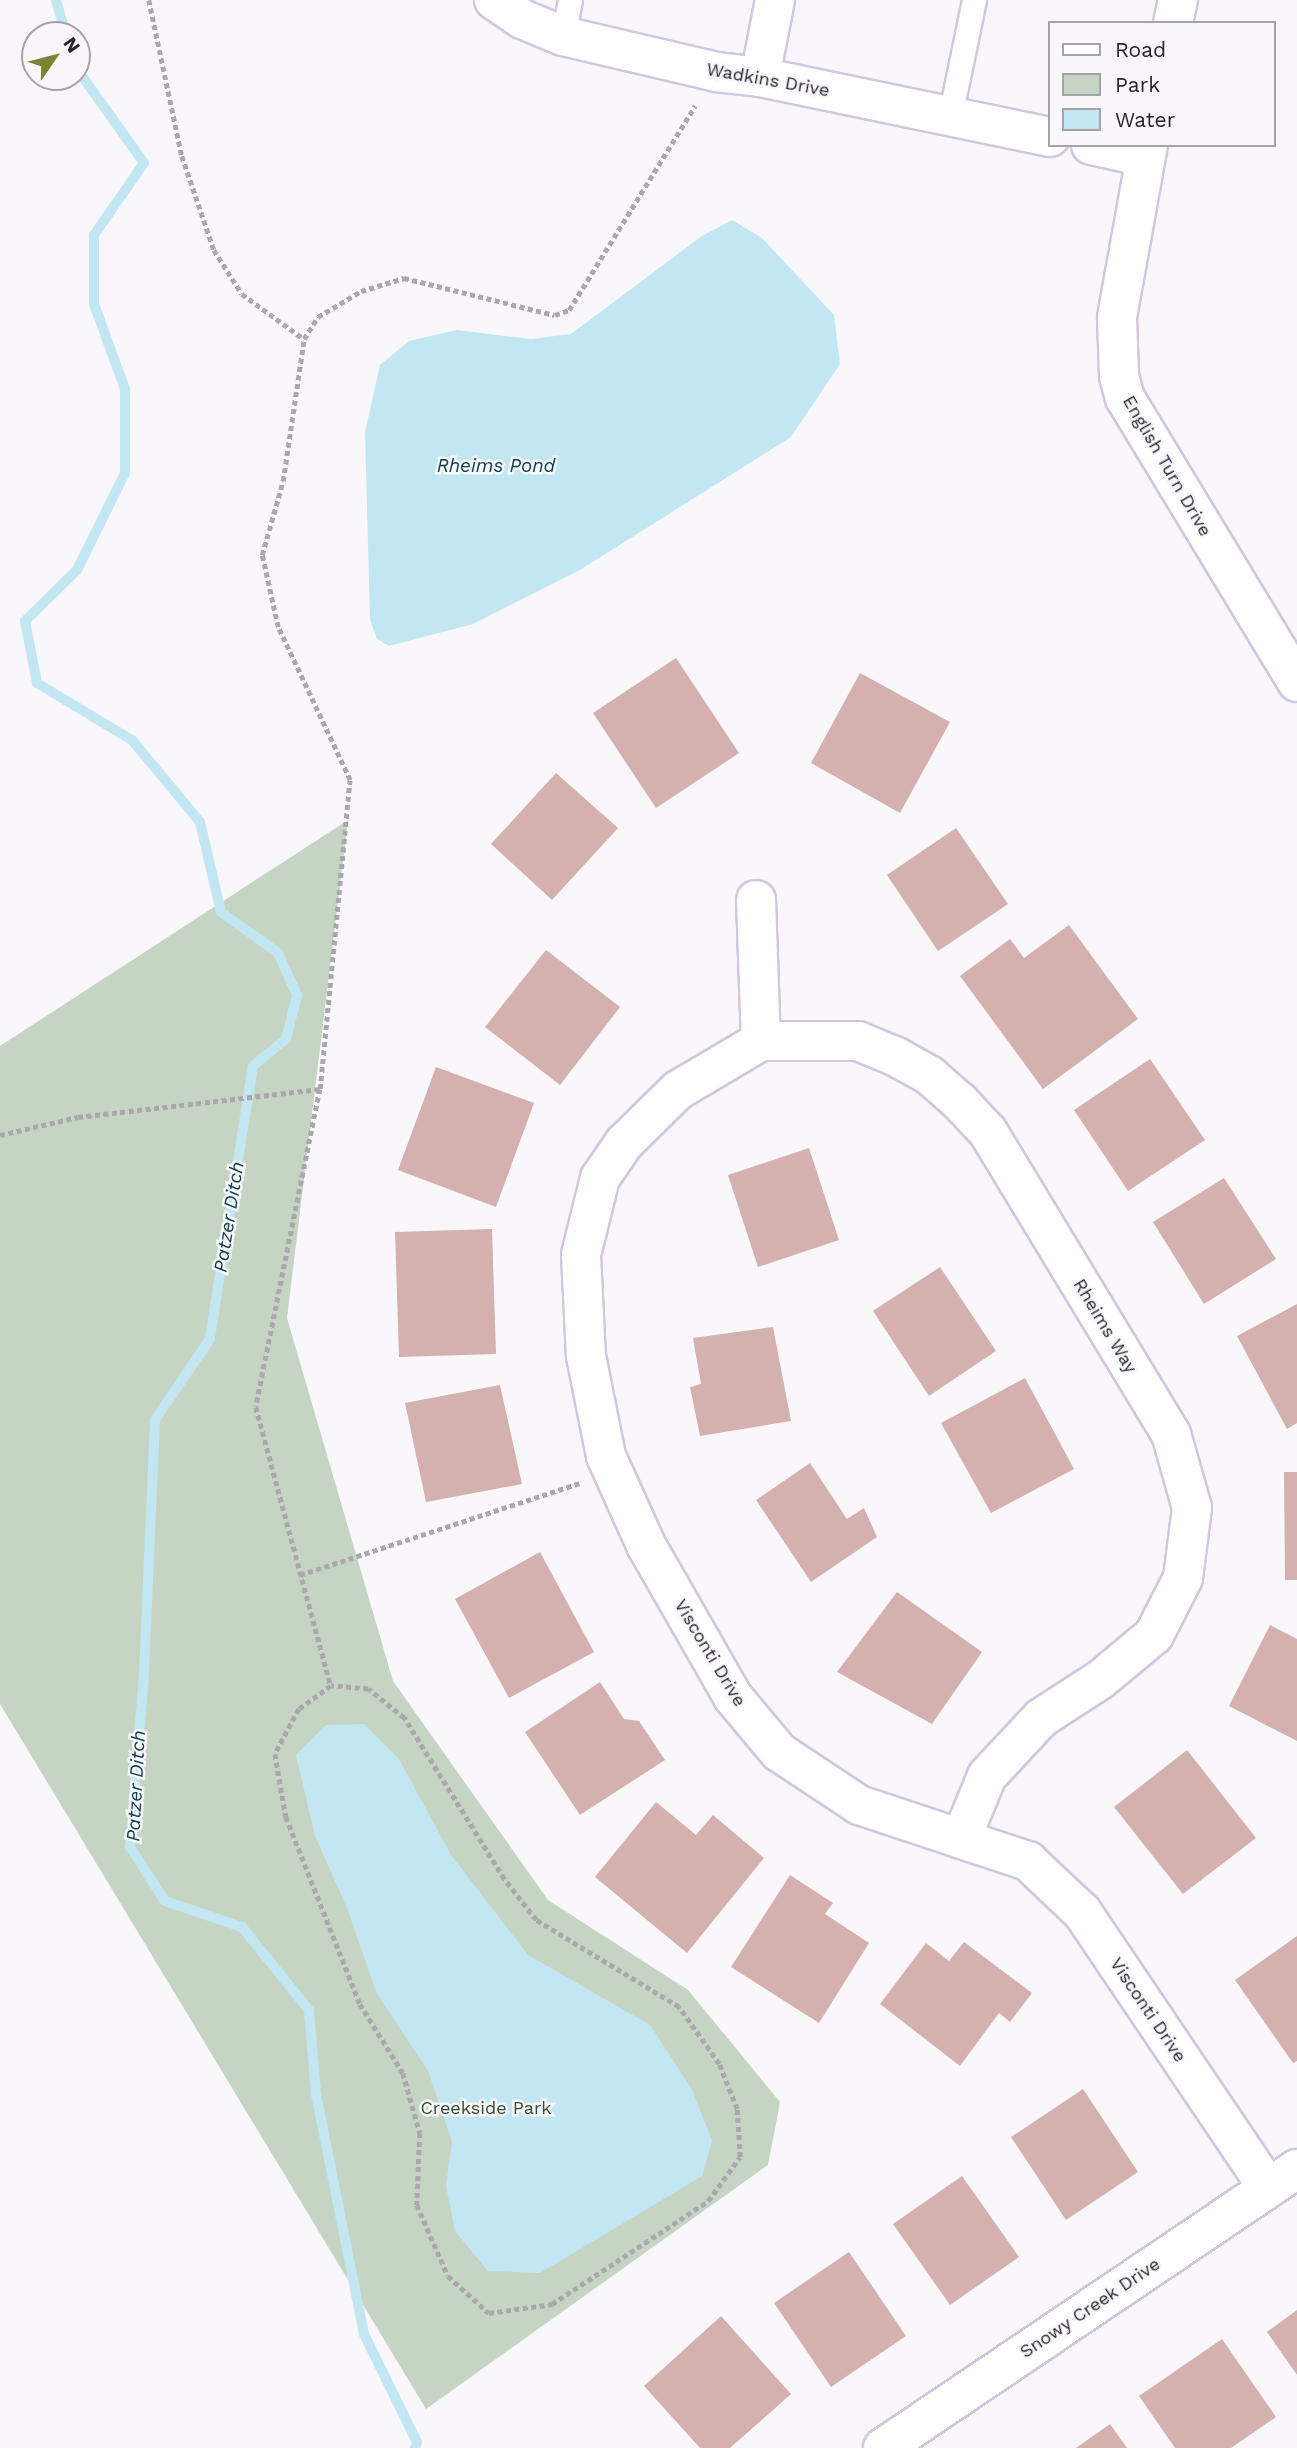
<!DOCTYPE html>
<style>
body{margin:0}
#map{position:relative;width:1297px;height:2448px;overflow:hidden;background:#f9f7fc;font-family:"Work Sans",sans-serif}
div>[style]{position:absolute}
.green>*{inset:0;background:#c6d4c4}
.water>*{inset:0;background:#c2e7f2}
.stream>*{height:10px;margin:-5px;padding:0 5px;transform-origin:5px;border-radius:5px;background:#c2e7f2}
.building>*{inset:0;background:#d4b0af}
.path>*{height:4.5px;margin-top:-2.25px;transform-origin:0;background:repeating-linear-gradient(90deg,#aaa7ad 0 5px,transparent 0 8.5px)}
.roads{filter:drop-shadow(2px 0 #d2c6e0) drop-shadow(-2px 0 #d2c6e0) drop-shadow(0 2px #d2c6e0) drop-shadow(0 -2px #d2c6e0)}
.lane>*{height:23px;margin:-11.5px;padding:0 11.5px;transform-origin:11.5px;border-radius:11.5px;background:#fff}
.street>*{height:38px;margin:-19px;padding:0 19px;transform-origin:19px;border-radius:19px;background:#fff}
span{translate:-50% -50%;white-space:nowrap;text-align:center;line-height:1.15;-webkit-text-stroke:5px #f9f7fc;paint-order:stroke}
.street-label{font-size:18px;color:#28242d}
.park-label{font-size:18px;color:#2f502c}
.water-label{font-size:19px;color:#0c414e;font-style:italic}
.legend{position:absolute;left:1048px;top:21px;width:228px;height:126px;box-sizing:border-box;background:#f9f7fc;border:2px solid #a5a3a9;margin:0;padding:9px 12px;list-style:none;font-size:21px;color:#28242d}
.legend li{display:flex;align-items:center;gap:14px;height:35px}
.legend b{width:35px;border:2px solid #a5a3a9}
.north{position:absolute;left:21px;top:21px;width:70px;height:70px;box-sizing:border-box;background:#f9f7fc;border:2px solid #a5a3a9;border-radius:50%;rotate:55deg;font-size:19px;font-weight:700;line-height:28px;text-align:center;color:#28242d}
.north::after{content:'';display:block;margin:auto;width:24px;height:32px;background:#798532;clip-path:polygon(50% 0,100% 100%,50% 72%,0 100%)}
</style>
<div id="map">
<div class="green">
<div style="clip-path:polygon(348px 820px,287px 1318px,393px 1681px,548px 1900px,688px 1990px,780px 2102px,768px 2165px,426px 2409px,0 1704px,0 1046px)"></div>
</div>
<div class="water">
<div style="clip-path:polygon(732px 220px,762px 238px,834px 315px,840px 364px,791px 437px,580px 570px,473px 624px,389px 646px,377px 639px,370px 619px,365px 432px,380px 365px,409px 341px,457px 330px,531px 339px,571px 334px,702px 236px)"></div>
<div style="clip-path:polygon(364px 1724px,399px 1759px,451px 1855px,528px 1955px,650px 2025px,692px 2089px,712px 2141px,702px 2176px,540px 2273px,488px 2271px,455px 2231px,446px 2186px,452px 2141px,428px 2071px,377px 1994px,347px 1908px,315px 1836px,296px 1755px,326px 1725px)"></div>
</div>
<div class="stream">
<div style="left:56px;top:0;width:36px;rotate:74deg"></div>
<div style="left:77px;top:69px;width:115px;rotate:54.5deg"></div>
<div style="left:144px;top:163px;width:88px;rotate:124.8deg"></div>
<div style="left:94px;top:235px;width:69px;rotate:90deg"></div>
<div style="left:94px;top:304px;width:90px;rotate:70deg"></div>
<div style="left:125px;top:389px;width:84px;rotate:90deg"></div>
<div style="left:125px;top:473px;width:108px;rotate:116.3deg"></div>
<div style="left:77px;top:570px;width:73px;rotate:135.6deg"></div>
<div style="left:25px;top:621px;width:63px;rotate:79deg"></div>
<div style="left:37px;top:683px;width:111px;rotate:31deg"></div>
<div style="left:132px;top:740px;width:107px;rotate:50.3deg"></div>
<div style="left:200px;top:822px;width:92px;rotate:76.9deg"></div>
<div style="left:221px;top:912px;width:70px;rotate:35.7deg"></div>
<div style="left:278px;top:953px;width:46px;rotate:65.7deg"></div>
<div style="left:297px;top:995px;width:45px;rotate:104deg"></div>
<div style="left:286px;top:1039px;width:43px;rotate:140.7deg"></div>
<div style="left:253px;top:1066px;width:276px;rotate:99deg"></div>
<div style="left:210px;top:1339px;width:98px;rotate:124.2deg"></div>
<div style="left:155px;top:1420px;width:255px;rotate:92.5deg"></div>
<div style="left:144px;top:1675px;width:173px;rotate:94.7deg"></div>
<div style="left:130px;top:1847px;width:64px;rotate:57.1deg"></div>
<div style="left:165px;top:1901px;width:81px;rotate:18.7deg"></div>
<div style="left:242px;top:1927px;width:107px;rotate:51.1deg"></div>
<div style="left:309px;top:2010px;width:84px;rotate:85.2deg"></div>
<div style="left:316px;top:2094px;width:245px;rotate:78.7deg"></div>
<div style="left:364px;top:2334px;width:120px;rotate:63.9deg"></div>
<div style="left:417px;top:2442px;width:6px;rotate:108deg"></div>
</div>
<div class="building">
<div style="clip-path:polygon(676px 658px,739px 753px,656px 808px,593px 713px)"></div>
<div style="clip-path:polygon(860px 673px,950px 722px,900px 813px,811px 763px)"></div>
<div style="clip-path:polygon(556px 773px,618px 828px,552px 900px,491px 844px)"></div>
<div style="clip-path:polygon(956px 828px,1008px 904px,938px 951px,887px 875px)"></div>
<div style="clip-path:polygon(1069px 925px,1138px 1019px,1043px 1089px,960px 976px,1010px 939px,1024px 958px)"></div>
<div style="clip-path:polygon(546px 950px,620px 1007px,560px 1085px,485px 1027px)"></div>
<div style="clip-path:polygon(1150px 1059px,1205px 1140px,1128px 1191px,1074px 1110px)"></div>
<div style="clip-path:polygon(436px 1067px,534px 1103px,496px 1207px,398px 1170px)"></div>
<div style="clip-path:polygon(809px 1148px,839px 1240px,758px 1267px,728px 1175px)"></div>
<div style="clip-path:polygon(1224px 1178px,1276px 1259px,1204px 1304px,1153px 1222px)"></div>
<div style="clip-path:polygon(492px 1229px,496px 1354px,399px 1357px,395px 1232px)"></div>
<div style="clip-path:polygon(940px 1267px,996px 1351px,929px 1396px,873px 1311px)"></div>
<div style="clip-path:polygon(1297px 1304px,1297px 1423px,1287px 1429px,1237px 1336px)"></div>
<div style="clip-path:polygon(773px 1327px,791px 1421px,700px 1436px,690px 1387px,701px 1384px,693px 1338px)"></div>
<div style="clip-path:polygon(1025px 1378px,1074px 1469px,991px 1513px,941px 1423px)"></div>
<div style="clip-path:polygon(500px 1385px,522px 1484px,426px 1502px,405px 1403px)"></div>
<div style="clip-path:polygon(810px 1463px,847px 1519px,864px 1508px,877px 1537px,811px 1582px,756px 1500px)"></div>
<div style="clip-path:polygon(1284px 1472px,1297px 1472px,1297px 1580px,1285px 1580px)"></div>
<div style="clip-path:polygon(540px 1552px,594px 1652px,509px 1698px,455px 1599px)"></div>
<div style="clip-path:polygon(897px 1592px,982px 1652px,932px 1724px,837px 1672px)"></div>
<div style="clip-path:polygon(1270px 1625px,1297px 1639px,1297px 1741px,1229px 1706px)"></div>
<div style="clip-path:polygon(600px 1682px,624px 1719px,639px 1721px,665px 1760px,580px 1815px,525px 1732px)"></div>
<div style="clip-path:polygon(1187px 1750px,1256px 1838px,1183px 1894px,1114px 1807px)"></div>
<div style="clip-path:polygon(656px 1802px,696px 1835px,713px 1815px,764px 1858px,687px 1953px,595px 1877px)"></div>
<div style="clip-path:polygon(790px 1875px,833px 1903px,825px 1914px,869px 1943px,819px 2023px,731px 1967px)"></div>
<div style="clip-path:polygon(1297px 1936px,1297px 2061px,1293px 2063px,1235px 1980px)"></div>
<div style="clip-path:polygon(964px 1942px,1032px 1993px,1010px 2022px,999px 2013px,960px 2066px,880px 2004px,926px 1943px,949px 1961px)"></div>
<div style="clip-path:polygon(1083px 2089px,1138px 2172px,1066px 2220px,1011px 2137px)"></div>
<div style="clip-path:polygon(962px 2176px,1019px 2257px,950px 2305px,893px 2224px)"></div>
<div style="clip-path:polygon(849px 2252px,906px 2336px,831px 2387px,774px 2303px)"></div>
<div style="clip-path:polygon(1297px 2310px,1297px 2375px,1267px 2332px)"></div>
<div style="clip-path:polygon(721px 2316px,791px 2394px,730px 2448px,700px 2448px,644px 2386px)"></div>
<div style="clip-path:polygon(1222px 2339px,1276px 2417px,1231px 2448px,1175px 2448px,1139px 2396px)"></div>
<div style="clip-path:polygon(1110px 2424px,1127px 2448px,1076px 2448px)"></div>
</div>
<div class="path">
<div style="left:149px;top:0;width:159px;rotate:78.1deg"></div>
<div style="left:182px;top:156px;width:99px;rotate:71.2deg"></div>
<div style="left:214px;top:250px;width:52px;rotate:57.5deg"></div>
<div style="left:242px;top:294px;width:77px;rotate:36deg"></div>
<div style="left:320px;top:1089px;width:310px;rotate:-84.5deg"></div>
<div style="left:350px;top:780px;width:169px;rotate:-115.2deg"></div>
<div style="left:278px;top:627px;width:74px;rotate:-102.5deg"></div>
<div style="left:262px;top:555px;width:77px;rotate:-74.2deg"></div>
<div style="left:283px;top:481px;width:144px;rotate:-81.6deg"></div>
<div style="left:304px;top:339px;width:26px;rotate:-58deg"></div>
<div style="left:318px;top:317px;width:50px;rotate:-31.2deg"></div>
<div style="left:361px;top:291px;width:45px;rotate:-16.8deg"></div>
<div style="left:404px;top:278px;width:155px;rotate:13.8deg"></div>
<div style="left:555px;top:315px;width:15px;rotate:-20deg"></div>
<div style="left:569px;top:310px;width:240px;rotate:-58.3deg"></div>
<div style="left:0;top:1135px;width:80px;rotate:-13deg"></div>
<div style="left:78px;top:1117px;width:244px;rotate:-6.6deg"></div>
<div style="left:320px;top:1089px;width:324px;rotate:101.4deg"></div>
<div style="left:256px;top:1407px;width:289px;rotate:75deg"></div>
<div style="left:331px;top:1686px;width:39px;rotate:144deg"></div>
<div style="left:299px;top:1709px;width:51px;rotate:118.1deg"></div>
<div style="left:275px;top:1754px;width:64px;rotate:80.1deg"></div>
<div style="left:286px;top:1817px;width:201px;rotate:68.4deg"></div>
<div style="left:360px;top:2004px;width:81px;rotate:58.1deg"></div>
<div style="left:403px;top:2073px;width:62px;rotate:74.2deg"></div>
<div style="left:420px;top:2133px;width:72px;rotate:92.4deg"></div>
<div style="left:417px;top:2205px;width:77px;rotate:66.4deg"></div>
<div style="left:448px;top:2276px;width:55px;rotate:42.1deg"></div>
<div style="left:489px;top:2313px;width:64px;rotate:-8.1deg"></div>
<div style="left:552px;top:2304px;width:187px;rotate:-33.4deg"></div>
<div style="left:708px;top:2201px;width:54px;rotate:-54deg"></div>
<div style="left:740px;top:2157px;width:48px;rotate:-93.6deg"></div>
<div style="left:737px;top:2109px;width:48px;rotate:-111.8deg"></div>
<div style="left:719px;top:2064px;width:70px;rotate:-125.1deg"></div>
<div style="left:679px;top:2007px;width:167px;rotate:-148.7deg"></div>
<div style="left:536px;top:1920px;width:52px;rotate:-128deg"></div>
<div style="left:504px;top:1879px;width:190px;rotate:-121.8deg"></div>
<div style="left:404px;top:1718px;width:46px;rotate:-141.1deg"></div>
<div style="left:368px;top:1689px;width:37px;rotate:-175deg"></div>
<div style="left:300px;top:1575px;width:294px;rotate:-18.2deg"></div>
</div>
<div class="roads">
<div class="lane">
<div style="left:563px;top:36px;width:37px;rotate:-79deg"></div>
<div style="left:950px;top:116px;width:118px;rotate:-78.3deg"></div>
</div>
<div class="street">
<div style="left:494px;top:0;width:34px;rotate:34deg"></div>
<div style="left:522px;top:19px;width:44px;rotate:22.5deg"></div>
<div style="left:563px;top:36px;width:157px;rotate:13.2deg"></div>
<div style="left:716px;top:72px;width:44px;rotate:6.5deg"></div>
<div style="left:760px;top:77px;width:296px;rotate:11.7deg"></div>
<div style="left:1173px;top:23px;width:24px;rotate:-78deg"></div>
<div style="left:760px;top:77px;width:78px;rotate:-79deg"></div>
<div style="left:1091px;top:145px;width:55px;rotate:12.5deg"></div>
<div style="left:1148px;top:145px;width:176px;rotate:100.2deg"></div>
<div style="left:1117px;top:318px;width:58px;rotate:88deg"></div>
<div style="left:1119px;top:376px;width:23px;rotate:75deg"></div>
<div style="left:1125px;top:398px;width:332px;rotate:58.8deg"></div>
<div style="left:756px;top:900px;width:141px;rotate:88deg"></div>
<div style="left:961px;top:1839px;width:68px;rotate:-67.6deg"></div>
<div style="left:987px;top:1776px;width:79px;rotate:-47deg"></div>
<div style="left:1041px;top:1718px;width:70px;rotate:-32.8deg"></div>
<div style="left:1100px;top:1680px;width:70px;rotate:-39.8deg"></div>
<div style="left:1154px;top:1635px;width:64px;rotate:-63deg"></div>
<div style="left:1183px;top:1578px;width:71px;rotate:-82.7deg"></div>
<div style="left:1192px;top:1508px;width:77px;rotate:-105.8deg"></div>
<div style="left:1171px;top:1434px;width:353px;rotate:-121.2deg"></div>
<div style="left:988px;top:1132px;width:41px;rotate:-133deg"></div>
<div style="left:960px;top:1102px;width:41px;rotate:-138.9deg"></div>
<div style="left:929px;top:1075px;width:37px;rotate:-151deg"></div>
<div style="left:897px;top:1057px;width:42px;rotate:-157.7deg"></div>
<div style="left:858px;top:1041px;width:97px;rotate:180deg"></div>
<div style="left:761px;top:1041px;width:96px;rotate:149.4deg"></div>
<div style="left:678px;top:1090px;width:76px;rotate:135.5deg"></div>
<div style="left:624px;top:1143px;width:42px;rotate:124.4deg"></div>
<div style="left:600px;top:1178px;width:79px;rotate:103.9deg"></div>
<div style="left:581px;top:1255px;width:101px;rotate:87.2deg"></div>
<div style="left:586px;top:1356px;width:102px;rotate:78.7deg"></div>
<div style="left:606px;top:1456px;width:98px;rotate:65.8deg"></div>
<div style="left:646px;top:1545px;width:175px;rotate:60.2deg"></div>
<div style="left:733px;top:1697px;width:72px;rotate:50.1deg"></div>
<div style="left:779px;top:1752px;width:96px;rotate:33.5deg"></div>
<div style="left:859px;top:1805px;width:108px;rotate:18.4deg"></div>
<div style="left:961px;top:1839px;width:71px;rotate:18.2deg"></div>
<div style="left:1028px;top:1861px;width:74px;rotate:43.4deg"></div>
<div style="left:1082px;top:1912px;width:333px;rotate:56deg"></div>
<div style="left:883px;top:2448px;width:499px;rotate:-34deg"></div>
</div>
</div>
<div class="street-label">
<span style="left:768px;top:80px;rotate:10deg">Wadkins Drive</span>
<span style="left:1167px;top:466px;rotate:60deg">English Turn Drive</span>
<span style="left:1105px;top:1326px;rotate:59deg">Rheims Way</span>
<span style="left:710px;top:1653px;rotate:59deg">Visconti Drive</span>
<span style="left:1148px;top:2010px;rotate:56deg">Visconti Drive</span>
<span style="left:1090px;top:2308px;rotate:-34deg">Snowy Creek Drive</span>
</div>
<div class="park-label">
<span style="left:486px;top:2108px">Creekside Park</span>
</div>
<div class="water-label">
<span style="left:496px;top:466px">Rheims Pond</span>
<span style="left:229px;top:1217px;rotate:-81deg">Patzer Ditch</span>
<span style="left:136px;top:1786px;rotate:-87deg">Patzer Ditch</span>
</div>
<ul class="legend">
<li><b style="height:9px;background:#fff"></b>Road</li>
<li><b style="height:19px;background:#c6d4c4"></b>Park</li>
<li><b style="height:19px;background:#c2e7f2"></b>Water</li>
</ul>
<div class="north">N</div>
</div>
